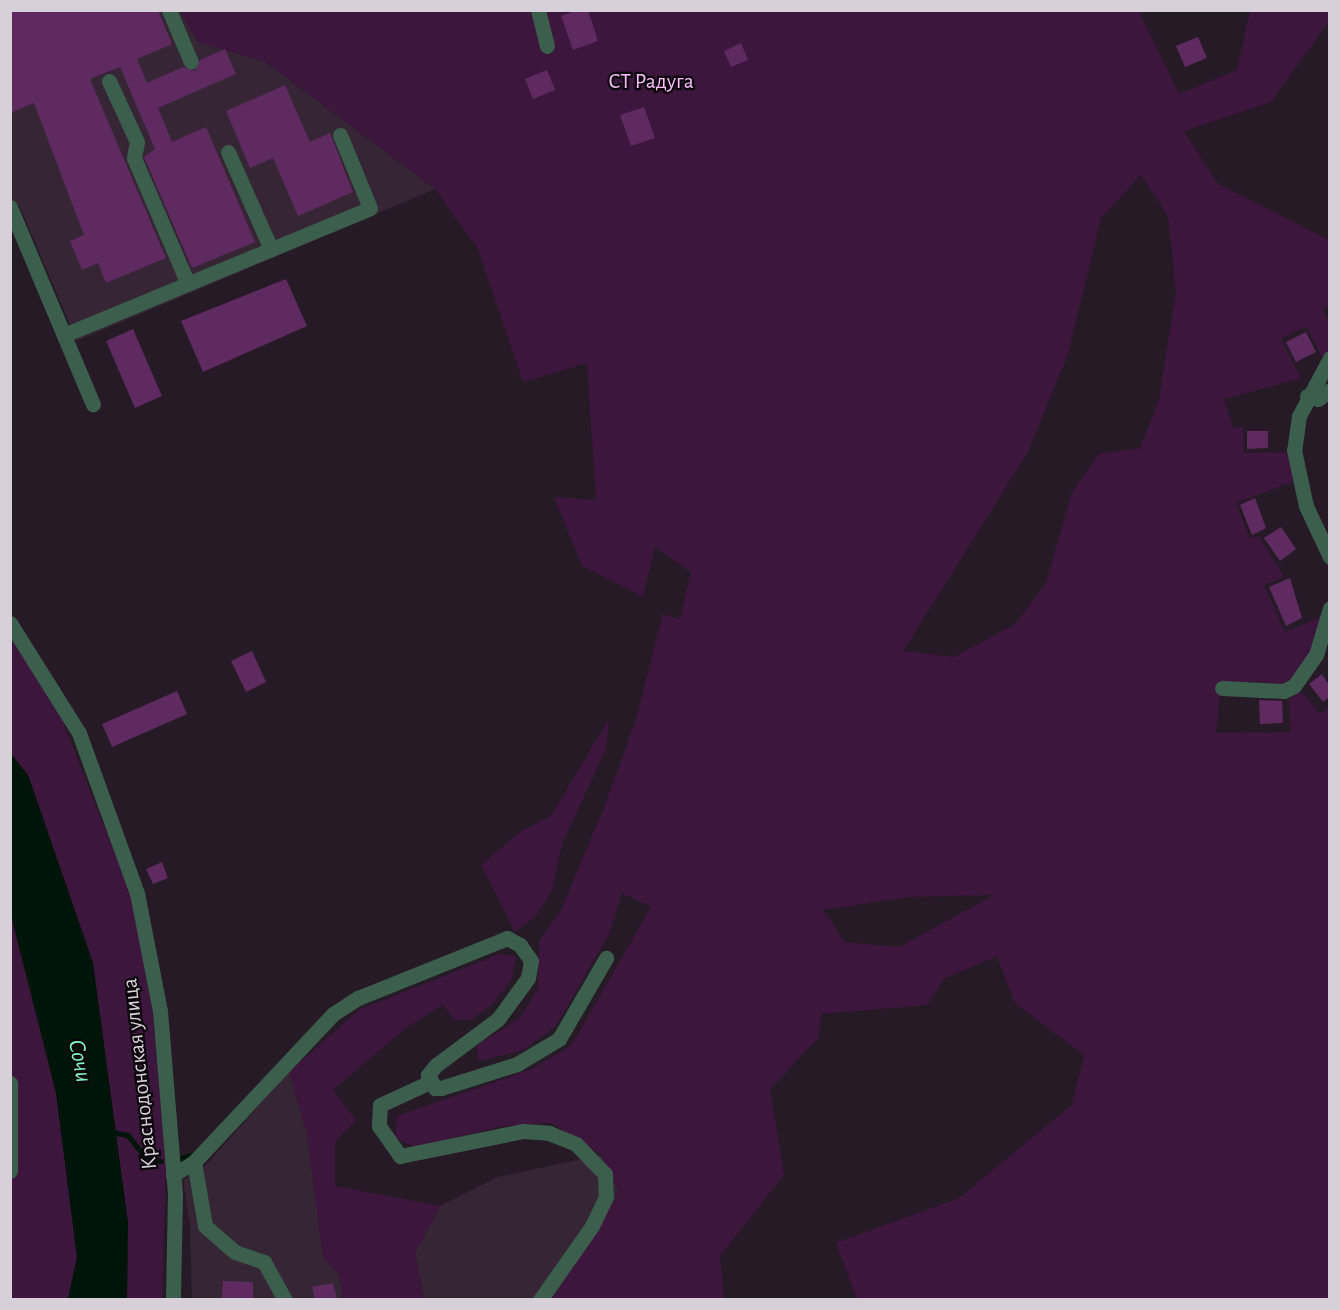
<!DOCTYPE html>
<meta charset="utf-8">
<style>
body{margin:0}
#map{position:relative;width:1340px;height:1310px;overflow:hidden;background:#261a26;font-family:"Alegreya Sans",sans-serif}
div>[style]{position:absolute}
.built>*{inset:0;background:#352535}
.green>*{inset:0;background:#3d163e}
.water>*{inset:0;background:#001409}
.stream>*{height:4.5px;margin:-2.25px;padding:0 2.25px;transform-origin:2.25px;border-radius:2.25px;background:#001409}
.building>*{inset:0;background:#5f2a60}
.minor>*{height:15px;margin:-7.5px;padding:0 7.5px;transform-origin:7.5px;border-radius:7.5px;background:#3c5e4d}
span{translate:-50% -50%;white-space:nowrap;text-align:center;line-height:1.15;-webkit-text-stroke:4.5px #0c070c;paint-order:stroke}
.park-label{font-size:22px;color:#fdbdfd}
.street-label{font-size:22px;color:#d8d0d8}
.water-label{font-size:24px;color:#7ffbc2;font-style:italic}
.frame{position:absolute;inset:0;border:12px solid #d8d0d8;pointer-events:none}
</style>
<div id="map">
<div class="built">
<div style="clip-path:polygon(11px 10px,180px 11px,199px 43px,264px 61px,435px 189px,77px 341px,19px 205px,11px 209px)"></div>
<div style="clip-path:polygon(289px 1072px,307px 1133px,323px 1257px,339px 1274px,343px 1299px,192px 1299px,190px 1225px,183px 1180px,205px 1166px)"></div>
<div style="clip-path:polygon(601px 1155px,619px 1192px,552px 1299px,424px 1299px,415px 1253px,440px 1206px,497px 1177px)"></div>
</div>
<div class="green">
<div style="clip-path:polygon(evenodd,180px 11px,1139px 11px,1179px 94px,1237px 70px,1250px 11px,1329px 11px,1329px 21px,1271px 102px,1184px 131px,1218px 184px,1329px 240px,1329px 305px,1323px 309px,1329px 323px,1329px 354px,1323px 359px,1306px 326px,1281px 339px,1301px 378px,1224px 399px,1233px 427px,1243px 428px,1244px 453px,1287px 452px,1295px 481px,1236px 503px,1250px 538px,1259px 536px,1284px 577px,1264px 585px,1285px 632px,1321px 617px,1312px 655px,1287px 684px,1221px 681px,1216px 733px,1291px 732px,1289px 700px,1301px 691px,1320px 714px,1329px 707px,1329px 1299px,857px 1299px,836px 1243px,959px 1198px,1072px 1105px,1084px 1055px,1015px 1003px,997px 956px,945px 978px,927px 1005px,821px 1014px,819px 1037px,770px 1089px,784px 1175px,720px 1256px,724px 1299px,552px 1299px,619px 1192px,601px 1155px,551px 1123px,503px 1126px,414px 1147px,395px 1138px,397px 1116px,532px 1069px,572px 1045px,651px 907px,622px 893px,609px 934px,556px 1026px,523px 1050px,478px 1061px,477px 1045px,518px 1020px,538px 989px,539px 941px,560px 912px,604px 808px,636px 719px,663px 614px,680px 619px,691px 572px,655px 547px,643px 597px,582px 566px,554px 497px,596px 500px,587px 363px,523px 382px,478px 249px,435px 189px,264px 61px,199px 43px,180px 11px,1141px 175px,1168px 216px,1176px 291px,1159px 399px,1140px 448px,1099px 454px,1072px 492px,1046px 583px,1015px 624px,954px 657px,903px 651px,1028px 452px,1068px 354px,1101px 218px,1141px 175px,180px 11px,994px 895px,899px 947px,845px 942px,823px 910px,909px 897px,994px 895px)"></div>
<div style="clip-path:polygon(10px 638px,55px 702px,130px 892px,153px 1015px,166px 1163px,162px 1299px,127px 1299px,128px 1223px,93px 963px,28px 775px,11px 753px)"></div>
<div style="clip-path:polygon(609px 719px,606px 749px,562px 844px,552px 891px,535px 917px,515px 932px,481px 865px,520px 832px,551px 816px)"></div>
<div style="clip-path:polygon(10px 914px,56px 1093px,77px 1257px,68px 1299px,11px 1299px)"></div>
<div style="clip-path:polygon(500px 954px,516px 956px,512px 979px,492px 1004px,471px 1020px,454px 1020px,443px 1005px,407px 1027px,333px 1090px,356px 1121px,335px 1141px,335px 1186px,440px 1206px,415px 1253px,424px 1299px,343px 1299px,339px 1274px,323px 1257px,307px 1133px,289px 1072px,359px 1010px)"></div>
</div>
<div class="water">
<div style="clip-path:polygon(10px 753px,28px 775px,93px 963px,128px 1223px,127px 1299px,68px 1299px,77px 1257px,56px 1093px,11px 914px)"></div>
</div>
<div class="stream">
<div style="left:111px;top:1132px;width:17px;rotate:10deg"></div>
<div style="left:128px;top:1135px;width:29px;rotate:52deg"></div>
<div style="left:146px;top:1158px;width:15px;rotate:11deg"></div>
<div style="left:181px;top:1158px;width:15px;rotate:-16deg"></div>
</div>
<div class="building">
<div style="clip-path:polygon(10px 10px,158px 10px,172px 44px,137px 59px,147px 83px,183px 67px,195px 71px,200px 60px,225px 49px,236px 74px,158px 108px,172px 142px,206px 127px,255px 242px,192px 268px,144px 157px,155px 149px,120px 67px,90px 79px,166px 258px,106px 283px,98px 263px,82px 270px,70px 241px,84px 235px,34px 103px,10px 113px)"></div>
<div style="clip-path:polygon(578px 10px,588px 10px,598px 41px,573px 50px,561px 16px)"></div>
<div style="clip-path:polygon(1198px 37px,1207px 58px,1185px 67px,1176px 46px)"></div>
<div style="clip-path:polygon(741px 43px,748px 60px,731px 67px,724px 51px)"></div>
<div style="clip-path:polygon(547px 70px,555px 90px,533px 99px,525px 79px)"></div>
<div style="clip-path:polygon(285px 85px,310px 142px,330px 133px,353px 192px,298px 216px,273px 158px,250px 168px,226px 111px)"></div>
<div style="clip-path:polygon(644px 107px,655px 138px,631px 146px,620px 115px)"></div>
<div style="clip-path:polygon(286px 279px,307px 326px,203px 372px,181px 321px)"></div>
<div style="clip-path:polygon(133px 329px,162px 396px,135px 408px,106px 341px)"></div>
<div style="clip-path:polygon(1306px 332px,1316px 352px,1296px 362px,1286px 342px)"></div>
<div style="clip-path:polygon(1247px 431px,1268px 431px,1268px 448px,1247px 449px)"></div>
<div style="clip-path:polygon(1255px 498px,1266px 528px,1252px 535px,1240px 505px)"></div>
<div style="clip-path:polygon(1281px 527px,1296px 549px,1280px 561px,1264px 538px)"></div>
<div style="clip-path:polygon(1290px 578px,1302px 618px,1286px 626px,1269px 587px)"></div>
<div style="clip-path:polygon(252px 651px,266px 682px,246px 692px,231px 661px)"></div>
<div style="clip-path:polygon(1322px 674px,1329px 685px,1329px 697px,1323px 702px,1309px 684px)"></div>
<div style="clip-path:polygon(177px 691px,187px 714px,112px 747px,102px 724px)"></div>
<div style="clip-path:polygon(1259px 700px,1282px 701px,1283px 723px,1260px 724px)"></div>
<div style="clip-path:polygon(162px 862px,168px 878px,153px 884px,146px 869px)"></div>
<div style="clip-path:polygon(223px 1281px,253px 1282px,253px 1299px,222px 1299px)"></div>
<div style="clip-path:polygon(333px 1283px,337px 1299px,315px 1299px,312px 1287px)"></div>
</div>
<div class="minor">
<div style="left:169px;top:10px;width:56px;rotate:67.1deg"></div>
<div style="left:538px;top:10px;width:37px;rotate:76deg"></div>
<div style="left:109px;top:81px;width:67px;rotate:65.3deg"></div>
<div style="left:137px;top:142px;width:16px;rotate:101deg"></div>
<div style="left:134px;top:158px;width:137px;rotate:66.8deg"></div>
<div style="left:228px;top:152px;width:106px;rotate:66.1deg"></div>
<div style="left:10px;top:207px;width:214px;rotate:67.2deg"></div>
<div style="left:64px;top:335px;width:331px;rotate:-22.5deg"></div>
<div style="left:370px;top:208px;width:79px;rotate:-112.3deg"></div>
<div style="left:1330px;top:358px;width:66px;rotate:118.1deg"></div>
<div style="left:1299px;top:416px;width:34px;rotate:98deg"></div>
<div style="left:1294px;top:450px;width:57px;rotate:77.9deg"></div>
<div style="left:1306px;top:506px;width:56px;rotate:64.8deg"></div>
<div style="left:1307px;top:396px;width:11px;rotate:15deg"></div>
<div style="left:1318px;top:399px;width:15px;rotate:-37deg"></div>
<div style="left:10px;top:623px;width:130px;rotate:57.9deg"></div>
<div style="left:79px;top:733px;width:170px;rotate:70.1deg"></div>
<div style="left:137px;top:893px;width:120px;rotate:79deg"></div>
<div style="left:160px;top:1011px;width:184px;rotate:85.3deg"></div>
<div style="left:175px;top:1194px;width:106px;rotate:91.1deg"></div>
<div style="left:1222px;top:688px;width:62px;rotate:2.8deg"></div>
<div style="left:1284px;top:691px;width:11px;rotate:-27deg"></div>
<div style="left:1294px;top:686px;width:38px;rotate:-55deg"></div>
<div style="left:1316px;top:655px;width:49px;rotate:-73.4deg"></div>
<div style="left:430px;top:1082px;width:55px;rotate:155.3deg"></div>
<div style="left:380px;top:1105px;width:21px;rotate:93deg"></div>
<div style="left:379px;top:1126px;width:37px;rotate:55deg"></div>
<div style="left:400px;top:1156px;width:126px;rotate:-11.5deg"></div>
<div style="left:523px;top:1131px;width:26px;rotate:4deg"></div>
<div style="left:549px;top:1133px;width:29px;rotate:22deg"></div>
<div style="left:576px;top:1144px;width:42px;rotate:46deg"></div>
<div style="left:605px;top:1174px;width:23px;rotate:88deg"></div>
<div style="left:606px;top:1197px;width:32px;rotate:116deg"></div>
<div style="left:592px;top:1226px;width:90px;rotate:125.1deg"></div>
<div style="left:10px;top:1083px;width:88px;rotate:90deg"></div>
<div style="left:194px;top:1162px;width:65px;rotate:80.2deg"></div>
<div style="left:205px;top:1226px;width:40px;rotate:41deg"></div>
<div style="left:235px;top:1252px;width:31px;rotate:19deg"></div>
<div style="left:264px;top:1262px;width:43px;rotate:61.1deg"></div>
<div style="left:173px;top:1175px;width:25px;rotate:-32deg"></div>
<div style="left:194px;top:1162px;width:203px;rotate:-46.8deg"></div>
<div style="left:333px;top:1014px;width:30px;rotate:-33deg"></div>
<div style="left:358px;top:998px;width:161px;rotate:-21.9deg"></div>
<div style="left:507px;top:938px;width:15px;rotate:28deg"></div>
<div style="left:520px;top:945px;width:19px;rotate:55deg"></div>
<div style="left:531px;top:961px;width:17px;rotate:100deg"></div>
<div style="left:528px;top:978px;width:51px;rotate:126.2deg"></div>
<div style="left:498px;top:1019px;width:77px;rotate:143.4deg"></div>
<div style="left:436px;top:1065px;width:13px;rotate:129deg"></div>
<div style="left:428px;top:1075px;width:15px;rotate:62deg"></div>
<div style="left:435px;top:1088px;width:6px"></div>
<div style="left:441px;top:1088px;width:80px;rotate:-17.5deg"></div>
<div style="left:517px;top:1064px;width:49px;rotate:-30.8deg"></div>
<div style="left:559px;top:1039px;width:94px;rotate:-59.9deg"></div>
</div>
<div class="park-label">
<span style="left:651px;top:82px">СТ Радуга</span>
</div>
<div class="street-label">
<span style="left:140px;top:1074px;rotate:-96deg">Краснодонская улица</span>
</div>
<div class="water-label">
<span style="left:79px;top:1061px;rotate:79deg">Сочи</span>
</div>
<div class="frame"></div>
</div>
